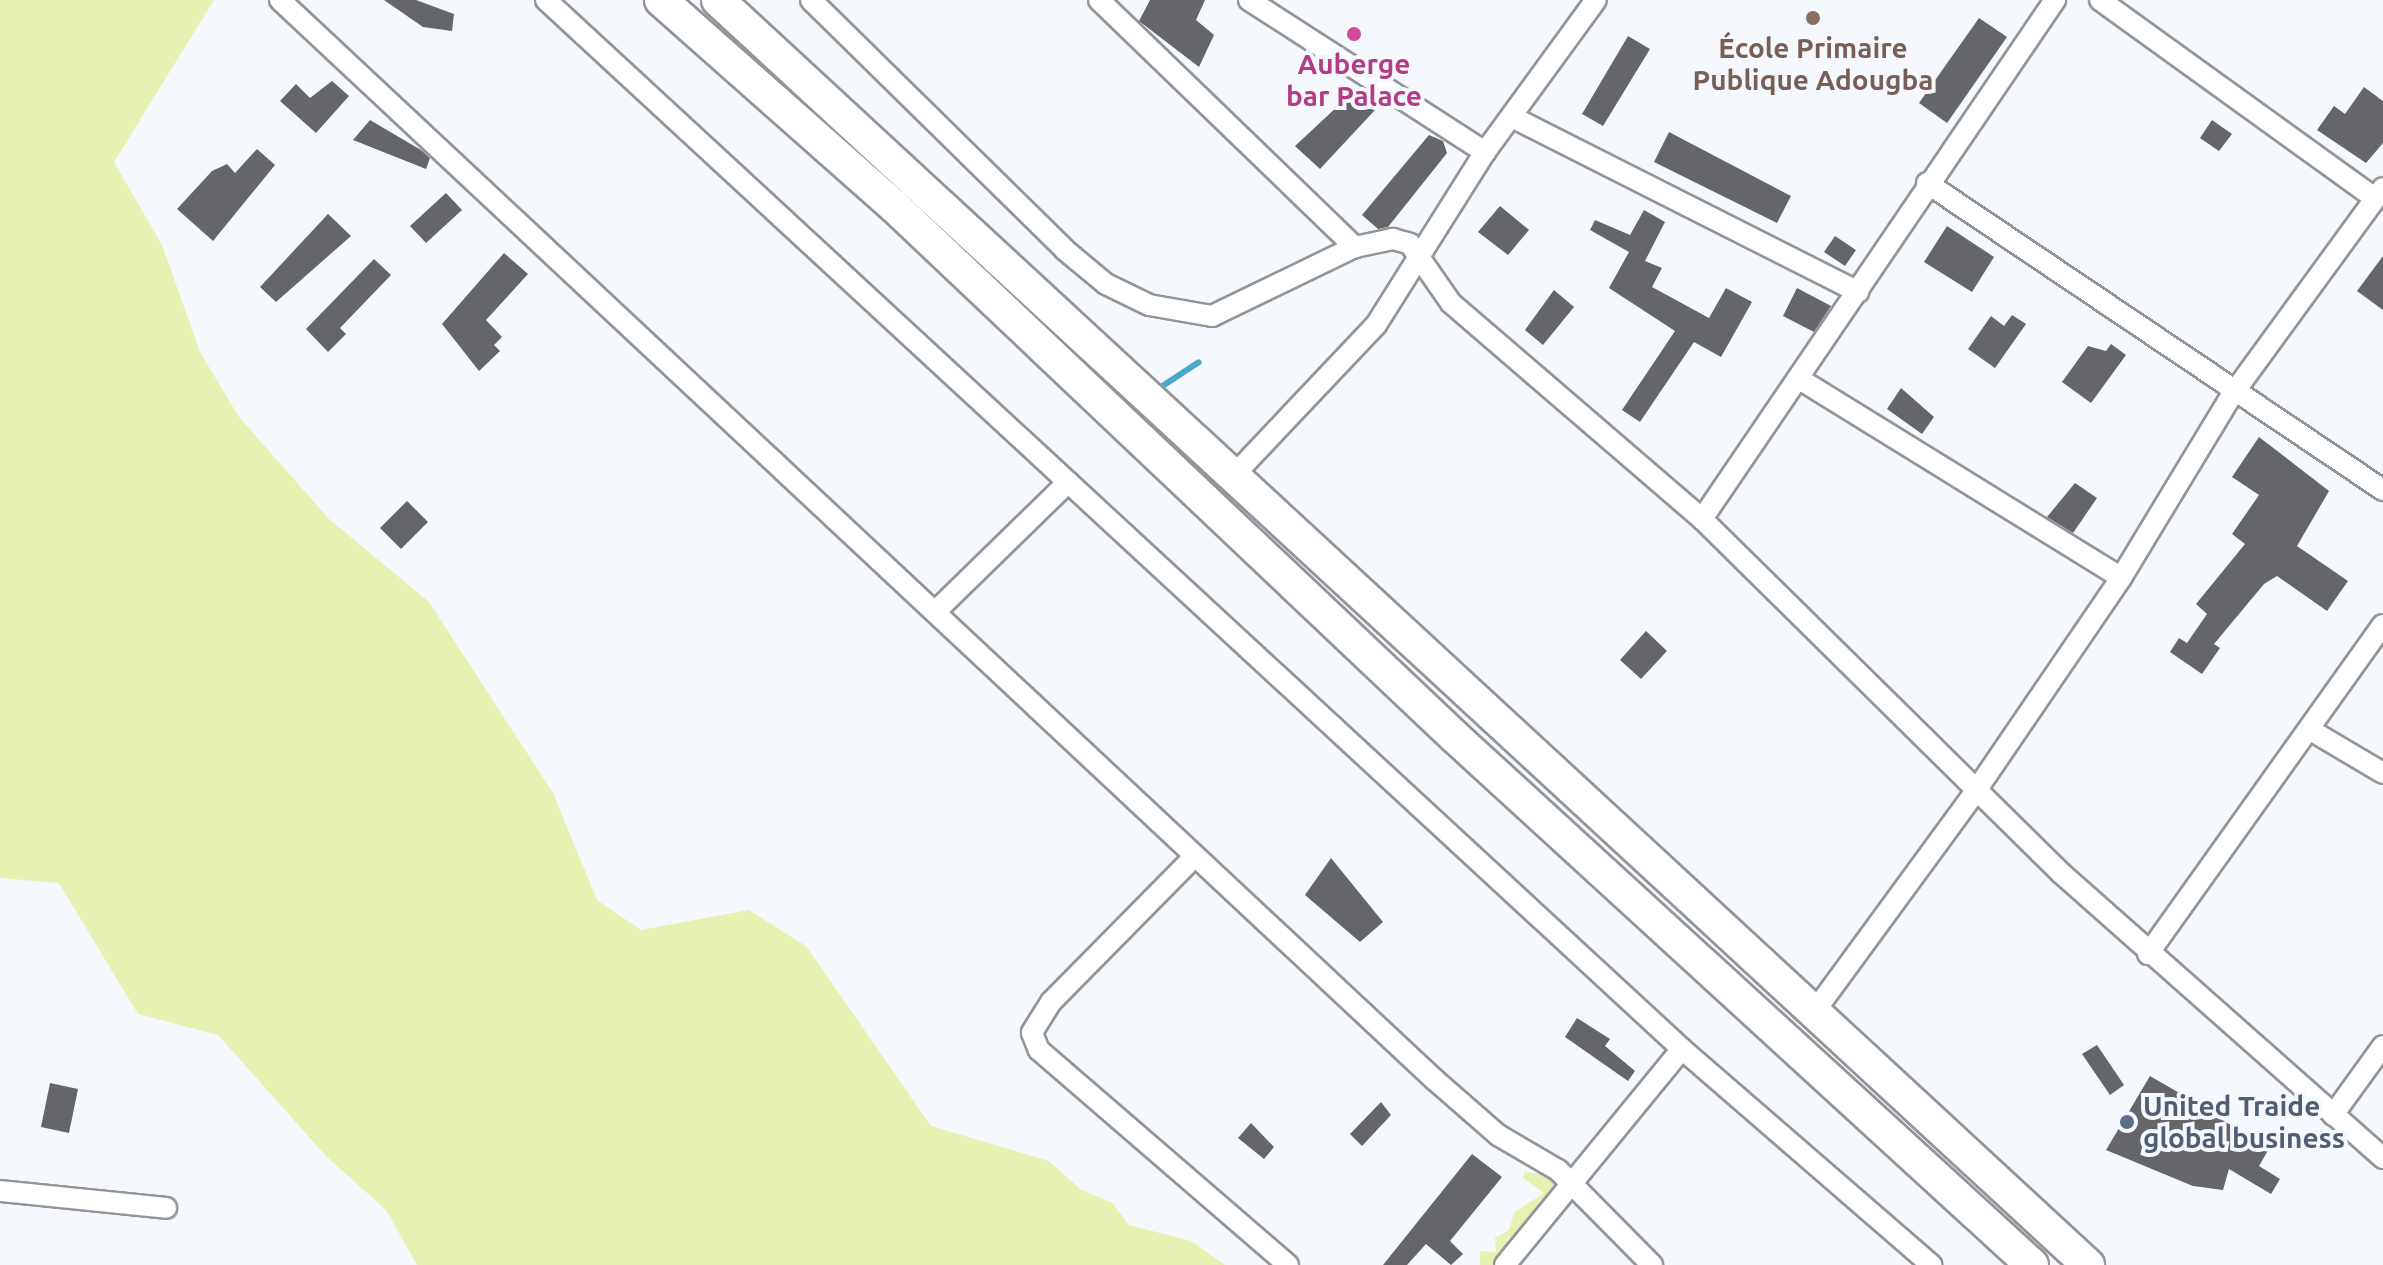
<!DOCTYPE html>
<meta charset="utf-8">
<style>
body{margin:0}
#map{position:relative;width:2383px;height:1265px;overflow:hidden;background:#f5f8fd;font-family:Ubuntu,sans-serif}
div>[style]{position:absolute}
.green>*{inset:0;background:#e7f1b1}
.stream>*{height:6px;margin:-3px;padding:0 3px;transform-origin:3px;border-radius:3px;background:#48a8cb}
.building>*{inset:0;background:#64666a}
.roads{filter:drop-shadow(2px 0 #92959a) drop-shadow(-2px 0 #92959a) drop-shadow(0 2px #92959a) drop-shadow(0 -2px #92959a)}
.minor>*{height:20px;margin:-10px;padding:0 10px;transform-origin:10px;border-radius:10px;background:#fff}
.primary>*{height:32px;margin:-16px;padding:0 16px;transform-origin:16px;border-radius:16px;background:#fff}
.dots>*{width:22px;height:22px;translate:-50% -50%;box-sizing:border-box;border:4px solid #f5f8fd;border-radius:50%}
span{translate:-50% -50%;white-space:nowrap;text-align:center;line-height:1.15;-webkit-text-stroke:8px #f5f8fd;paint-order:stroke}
.education-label{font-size:28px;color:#785e54;font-weight:700}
.hotel-label{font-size:28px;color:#b23c85;font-weight:700}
.service-label{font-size:28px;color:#4e5e75;font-weight:700}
.left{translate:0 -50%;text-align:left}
</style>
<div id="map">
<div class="green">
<div style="clip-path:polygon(0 0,214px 0,114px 162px,162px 245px,200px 352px,239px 417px,329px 519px,429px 602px,553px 793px,597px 900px,641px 930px,749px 910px,806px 946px,931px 1126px,1049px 1161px,1080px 1189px,1112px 1203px,1129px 1225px,1191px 1241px,1225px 1265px,417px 1265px,386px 1210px,326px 1156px,218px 1035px,138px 1014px,59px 883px,0 878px)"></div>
<div style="clip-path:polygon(1525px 1172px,1558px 1175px,1558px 1218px,1535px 1241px,1508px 1237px,1507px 1265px,1480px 1265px,1480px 1251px,1496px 1252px,1495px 1238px,1509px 1230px,1514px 1213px,1544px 1193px,1523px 1178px)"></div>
</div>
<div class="stream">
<div style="left:1161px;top:387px;width:45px;rotate:-33.3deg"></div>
</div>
<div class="building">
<div style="clip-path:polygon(384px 0,416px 0,454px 14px,452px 31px,423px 27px)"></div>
<div style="clip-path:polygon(1150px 0,1205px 0,1196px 20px,1214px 35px,1199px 67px,1139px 21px)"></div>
<div style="clip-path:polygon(1979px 18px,2007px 37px,1947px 123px,1919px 103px)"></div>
<div style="clip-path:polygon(1628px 36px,1650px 49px,1603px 126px,1582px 114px)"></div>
<div style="clip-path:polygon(332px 81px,349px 96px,316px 133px,280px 101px,296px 84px,310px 98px)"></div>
<div style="clip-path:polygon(2364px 87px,2383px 101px,2383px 143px,2366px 163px,2317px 130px,2334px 106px,2345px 114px)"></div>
<div style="clip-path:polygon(1354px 91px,1375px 110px,1320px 169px,1295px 146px)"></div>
<div style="clip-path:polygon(370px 120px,421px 150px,430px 158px,426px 169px,353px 140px)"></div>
<div style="clip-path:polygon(2212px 120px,2232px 134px,2219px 151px,2200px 138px)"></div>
<div style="clip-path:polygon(1669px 132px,1791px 196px,1777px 223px,1654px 162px)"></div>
<div style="clip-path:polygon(1429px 135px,1443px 141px,1447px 153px,1388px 227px,1378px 229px,1362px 215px)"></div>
<div style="clip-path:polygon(257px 149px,275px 165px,213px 241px,177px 209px,212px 171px,227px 164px,235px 173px)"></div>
<div style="clip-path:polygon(446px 193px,462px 210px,426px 243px,410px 226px)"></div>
<div style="clip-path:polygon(1500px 206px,1529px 230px,1508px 255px,1478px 232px)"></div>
<div style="clip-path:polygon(1644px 210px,1665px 222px,1645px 261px,1662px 268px,1652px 287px,1709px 318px,1726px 288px,1752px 302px,1721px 357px,1694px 342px,1640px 422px,1622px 410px,1675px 331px,1609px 288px,1629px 252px,1590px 230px,1595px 220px,1630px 235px)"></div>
<div style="clip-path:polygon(328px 214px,351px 236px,276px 302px,260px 287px)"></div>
<div style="clip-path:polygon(1947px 226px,1994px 257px,1972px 292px,1924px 262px)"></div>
<div style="clip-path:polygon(1835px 236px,1856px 250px,1845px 266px,1824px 252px)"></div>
<div style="clip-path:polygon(504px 253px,528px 274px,486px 320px,502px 337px,494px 345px,500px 351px,479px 371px,442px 324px)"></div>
<div style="clip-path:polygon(2383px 256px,2383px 310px,2357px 291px)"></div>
<div style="clip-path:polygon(374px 259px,391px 275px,340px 328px,346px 334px,328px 352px,306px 329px)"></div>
<div style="clip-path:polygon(1797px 288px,1831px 306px,1814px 332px,1783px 316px)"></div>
<div style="clip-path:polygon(1554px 290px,1574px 307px,1543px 345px,1525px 330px)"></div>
<div style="clip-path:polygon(2012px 315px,2026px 324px,1995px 368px,1968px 349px,1991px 316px,2004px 326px)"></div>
<div style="clip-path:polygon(2111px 344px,2126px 355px,2091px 403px,2062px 382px,2088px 346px,2106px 351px)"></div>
<div style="clip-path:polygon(1901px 388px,1934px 417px,1922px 434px,1887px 409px)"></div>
<div style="clip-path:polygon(2259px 437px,2329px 491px,2297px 546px,2348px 581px,2327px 611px,2277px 576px,2264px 584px,2214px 644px,2220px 648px,2202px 674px,2170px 652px,2179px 638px,2187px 643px,2207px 614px,2196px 604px,2245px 544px,2232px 534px,2259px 495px,2232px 477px)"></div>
<div style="clip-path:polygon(2075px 483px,2097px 498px,2073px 533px,2047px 517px)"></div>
<div style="clip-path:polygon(407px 501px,428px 522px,401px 549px,380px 528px)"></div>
<div style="clip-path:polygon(1646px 631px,1667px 651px,1641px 679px,1620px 660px)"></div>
<div style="clip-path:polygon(1331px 858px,1383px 922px,1360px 942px,1305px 895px)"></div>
<div style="clip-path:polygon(1577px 1018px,1610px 1039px,1605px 1046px,1635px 1071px,1628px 1081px,1565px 1037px)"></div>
<div style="clip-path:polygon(2097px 1045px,2124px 1085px,2110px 1095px,2082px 1054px)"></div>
<div style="clip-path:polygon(2150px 1076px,2200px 1105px,2204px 1097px,2228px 1111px,2222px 1120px,2270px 1147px,2259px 1166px,2280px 1179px,2271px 1194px,2229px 1169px,2223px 1190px,2193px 1186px,2106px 1150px)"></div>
<div style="clip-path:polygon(50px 1083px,78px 1089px,69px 1133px,41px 1127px)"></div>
<div style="clip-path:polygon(1381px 1102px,1391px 1115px,1362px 1146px,1350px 1134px)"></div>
<div style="clip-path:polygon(1251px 1123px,1274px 1147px,1264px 1159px,1238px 1138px)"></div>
<div style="clip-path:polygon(1472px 1154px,1502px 1177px,1450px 1241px,1463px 1254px,1451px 1265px,1426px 1244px,1407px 1265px,1383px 1265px)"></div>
</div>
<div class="roads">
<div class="minor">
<div style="left:280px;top:0;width:1581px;rotate:43.08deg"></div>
<div style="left:1435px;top:1080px;width:84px;rotate:41.1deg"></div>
<div style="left:1498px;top:1135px;width:69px;rotate:30.3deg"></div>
<div style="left:1558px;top:1170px;width:134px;rotate:45.3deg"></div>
<div style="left:546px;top:0;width:1546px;rotate:42.72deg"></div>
<div style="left:1682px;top:1049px;width:330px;rotate:40.9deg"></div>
<div style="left:811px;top:0;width:356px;rotate:44.5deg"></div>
<div style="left:1065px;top:250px;width:53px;rotate:39.7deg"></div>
<div style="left:1106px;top:284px;width:48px;rotate:26deg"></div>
<div style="left:1149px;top:305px;width:64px;rotate:9.9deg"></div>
<div style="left:1212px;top:316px;width:159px;rotate:-25.8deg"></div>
<div style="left:1355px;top:247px;width:39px;rotate:-12deg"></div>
<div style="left:1393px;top:239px;width:18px;rotate:16deg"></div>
<div style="left:1410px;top:244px;width:72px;rotate:55.2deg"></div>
<div style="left:1451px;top:303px;width:331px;rotate:40.7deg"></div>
<div style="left:1702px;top:519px;width:504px;rotate:44.6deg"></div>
<div style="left:2061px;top:873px;width:430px;rotate:41.5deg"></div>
<div style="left:1099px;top:0;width:356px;rotate:44deg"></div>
<div style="left:1249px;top:0;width:281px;rotate:32.8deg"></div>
<div style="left:2100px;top:0;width:339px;rotate:35.8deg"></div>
<div style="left:1512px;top:117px;width:388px;rotate:26.8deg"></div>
<div style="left:1927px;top:183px;width:550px;rotate:33.95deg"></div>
<div style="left:1801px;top:380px;width:376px;rotate:31.7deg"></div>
<div style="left:1234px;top:475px;width:207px;rotate:-46.6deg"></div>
<div style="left:1376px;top:325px;width:204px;rotate:-57.8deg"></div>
<div style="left:1485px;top:152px;width:188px;rotate:-53.9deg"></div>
<div style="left:1702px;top:519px;width:628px;rotate:-55.78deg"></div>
<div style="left:935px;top:612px;width:186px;rotate:-44.3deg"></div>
<div style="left:2312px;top:731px;width:82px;rotate:30.6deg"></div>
<div style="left:1195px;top:856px;width:205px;rotate:134.6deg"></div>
<div style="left:1051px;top:1002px;width:36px;rotate:122deg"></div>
<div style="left:1032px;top:1033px;width:18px;rotate:68deg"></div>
<div style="left:1039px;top:1050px;width:329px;rotate:40.8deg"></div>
<div style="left:2148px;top:954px;width:404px;rotate:-54.5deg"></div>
<div style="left:1812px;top:1015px;width:276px;rotate:-53.8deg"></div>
<div style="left:1975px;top:792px;width:259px;rotate:-55.7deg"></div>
<div style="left:2121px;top:578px;width:214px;rotate:-58.8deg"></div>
<div style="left:2232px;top:395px;width:256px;rotate:-53.9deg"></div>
<div style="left:2333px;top:1115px;width:85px;rotate:-54.1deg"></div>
<div style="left:0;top:1191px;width:167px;rotate:5.8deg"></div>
<div style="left:1505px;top:1265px;width:279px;rotate:-50.7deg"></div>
</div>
<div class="primary">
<div style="left:661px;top:0;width:311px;rotate:41.5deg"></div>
<div style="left:894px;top:206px;width:772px;rotate:43.43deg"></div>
<div style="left:1455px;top:737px;width:782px;rotate:42.46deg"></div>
<div style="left:718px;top:0;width:1865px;rotate:42.72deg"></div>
</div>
</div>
<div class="dots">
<div style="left:1813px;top:18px;background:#8d6e63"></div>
<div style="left:1354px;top:34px;background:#d1479c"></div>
<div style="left:2127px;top:1122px;background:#5c6f8a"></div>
</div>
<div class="education-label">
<span style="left:1813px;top:64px">École Primaire<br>Publique Adougba</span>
</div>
<div class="hotel-label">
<span style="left:1354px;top:80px">Auberge<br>bar Palace</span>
</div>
<div class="service-label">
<span class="left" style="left:2143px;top:1122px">United Traide<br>global business</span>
</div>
</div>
